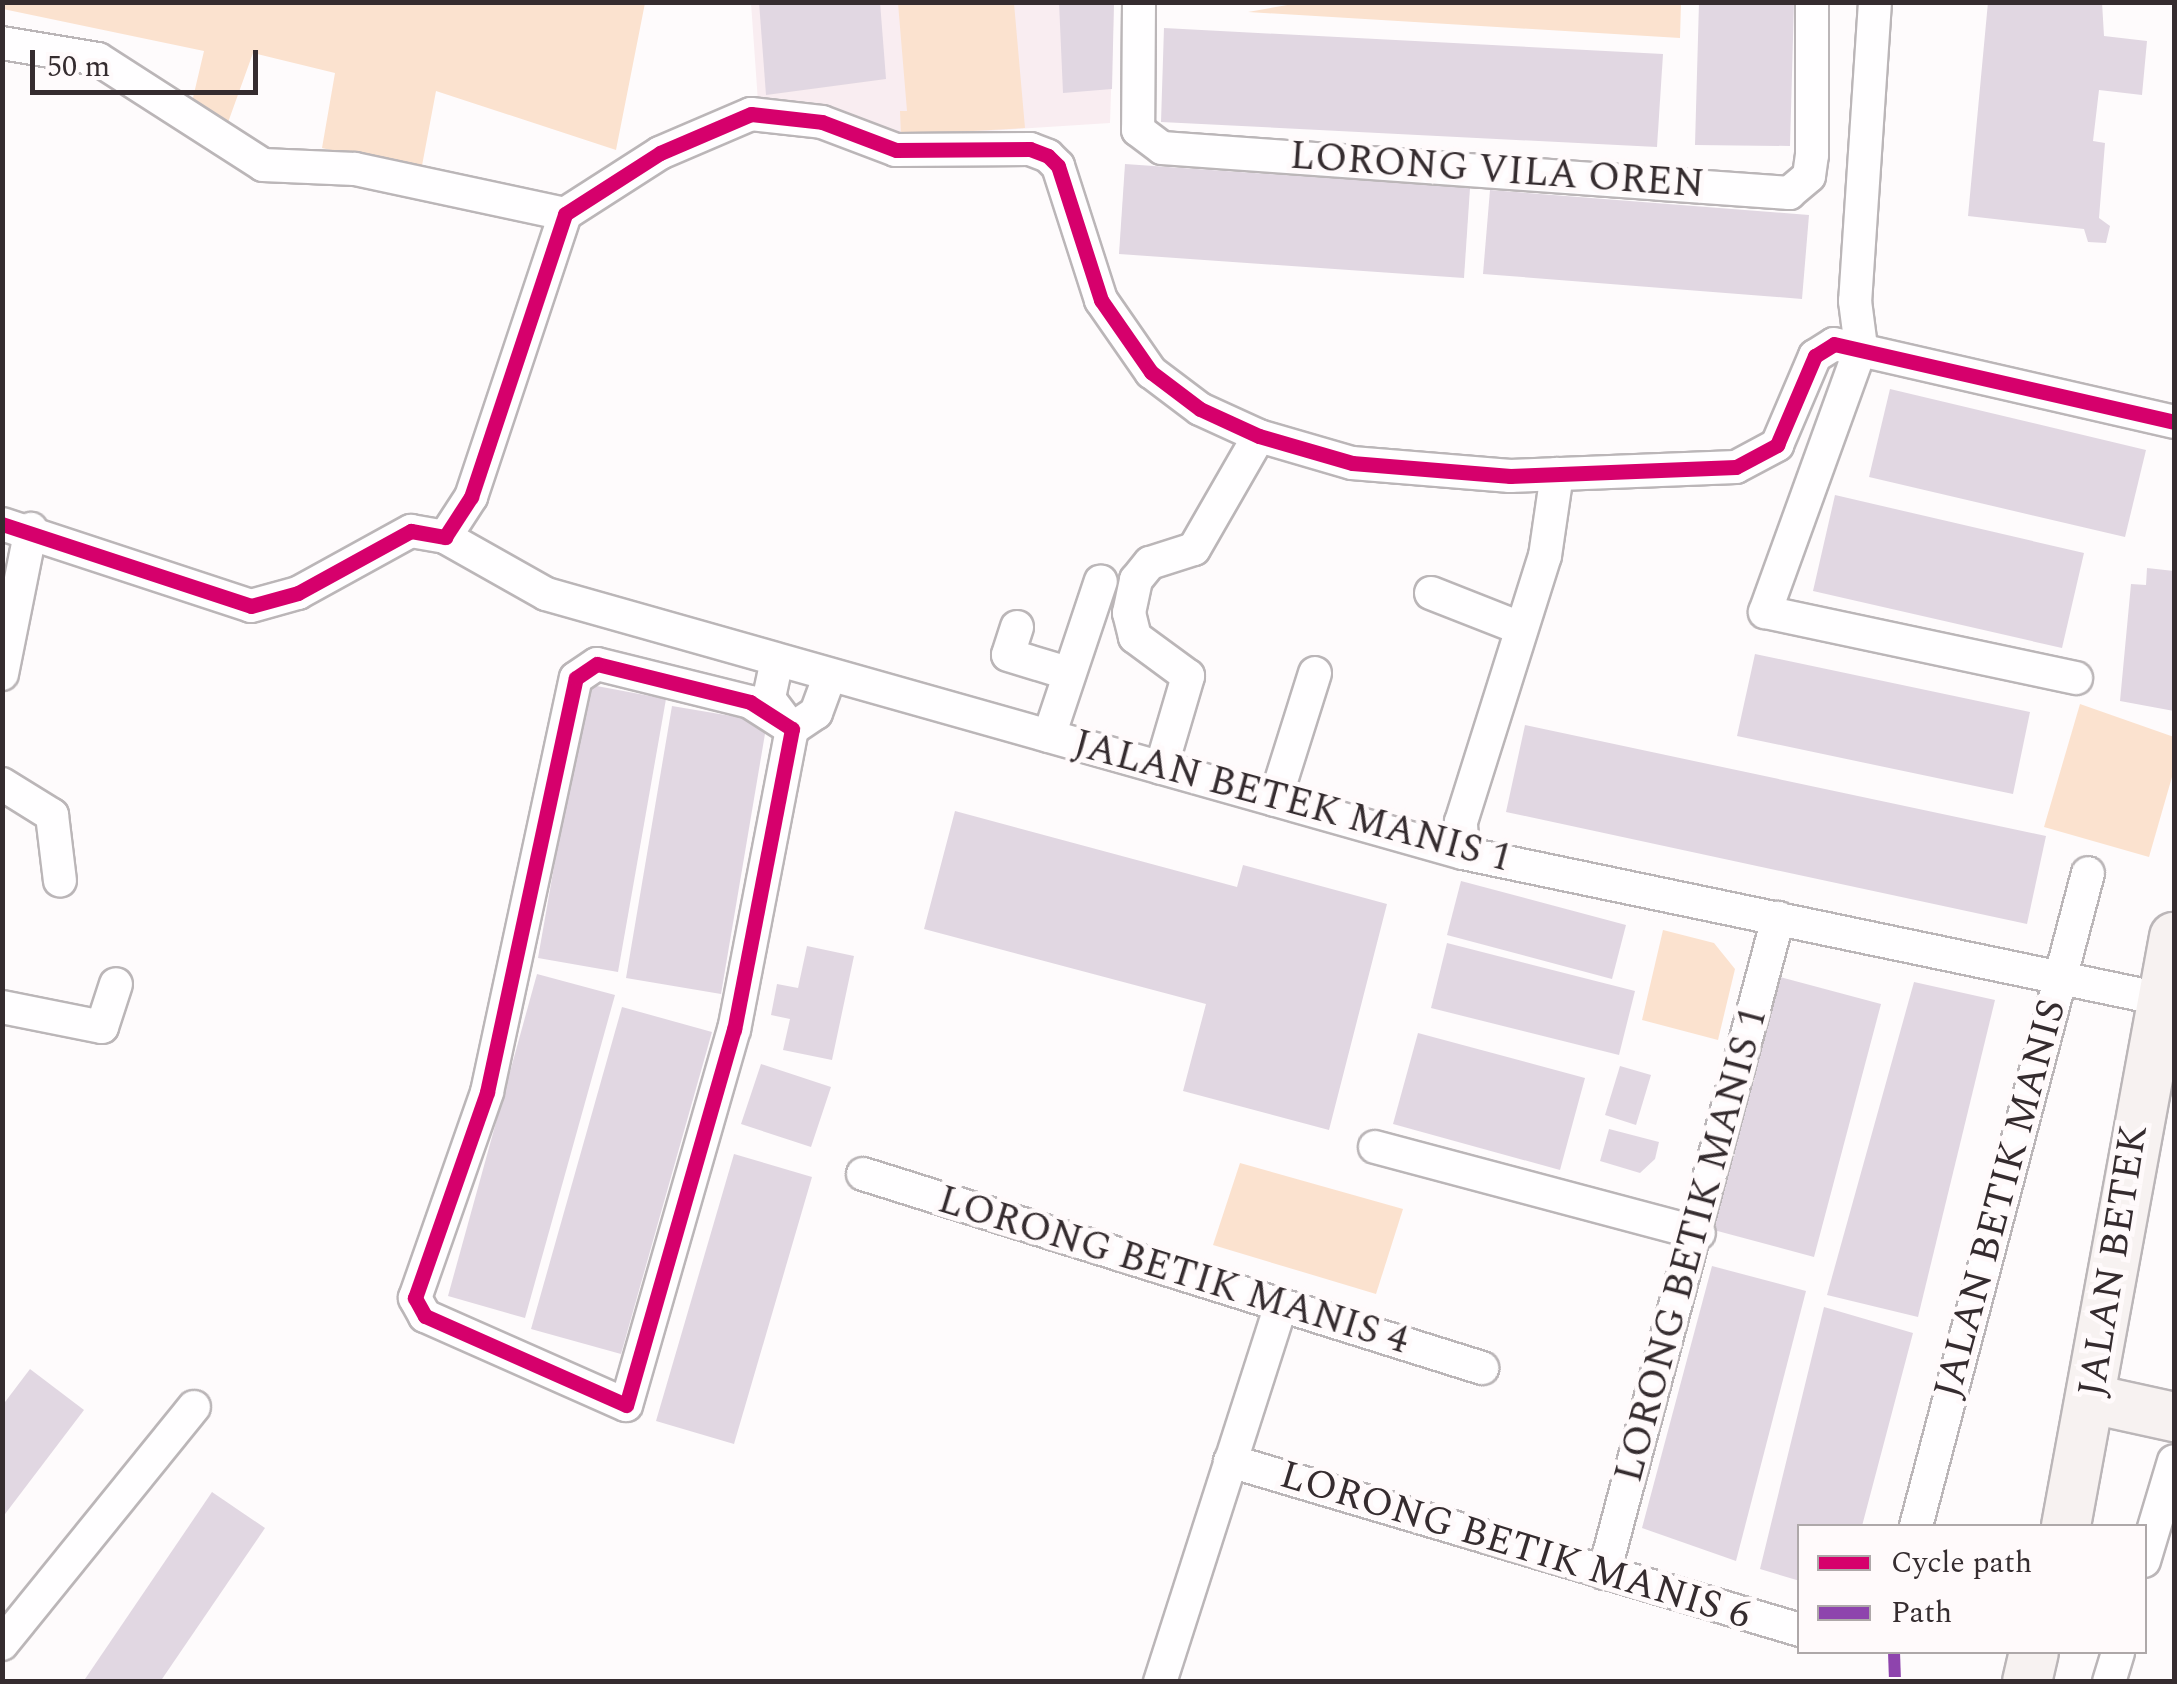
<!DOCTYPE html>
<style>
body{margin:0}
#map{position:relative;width:2177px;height:1684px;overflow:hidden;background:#fefbfc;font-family:Spectral,serif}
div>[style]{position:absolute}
.built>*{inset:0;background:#f9edf1}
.green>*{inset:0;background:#fbe2cf}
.building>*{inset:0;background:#e1d7e2}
.roads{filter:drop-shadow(2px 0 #bbb6b8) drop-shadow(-2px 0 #bbb6b8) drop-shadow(0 2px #bbb6b8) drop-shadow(0 -2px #bbb6b8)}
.street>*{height:32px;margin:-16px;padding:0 16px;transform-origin:16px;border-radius:16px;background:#fffeff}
.secondary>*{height:48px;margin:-24px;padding:0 24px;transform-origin:24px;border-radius:24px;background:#f7f2f1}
.quiet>*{height:12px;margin-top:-6px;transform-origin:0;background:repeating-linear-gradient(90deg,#8e44ad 0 25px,transparent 0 37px)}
.cycleway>*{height:15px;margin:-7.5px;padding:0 7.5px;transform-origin:7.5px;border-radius:7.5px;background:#d6006c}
span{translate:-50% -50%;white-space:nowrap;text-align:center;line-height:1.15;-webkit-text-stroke:10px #fffafb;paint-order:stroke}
.street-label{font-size:40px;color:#352c2f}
.frame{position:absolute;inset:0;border:5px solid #352c2f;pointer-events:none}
.legend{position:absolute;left:1797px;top:1524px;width:350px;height:130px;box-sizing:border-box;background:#fffafb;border:2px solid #aea8a9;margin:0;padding:12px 18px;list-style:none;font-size:30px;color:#352c2f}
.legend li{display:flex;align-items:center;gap:20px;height:50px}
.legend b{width:50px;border:2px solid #aea8a9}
.scale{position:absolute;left:30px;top:50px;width:228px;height:45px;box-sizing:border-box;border:5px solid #352c2f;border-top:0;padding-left:12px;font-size:30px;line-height:35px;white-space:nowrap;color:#352c2f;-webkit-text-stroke:8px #fffafb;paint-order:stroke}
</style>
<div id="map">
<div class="built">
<div style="clip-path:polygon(751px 3px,1114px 3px,1110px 123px,879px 138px,811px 102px,758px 102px)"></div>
</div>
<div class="green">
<div style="clip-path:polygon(3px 2px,645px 3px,616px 150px,436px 91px,421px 171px,322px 148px,335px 73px,253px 53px,226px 128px,192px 102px,204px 51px,3px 9px)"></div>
<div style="clip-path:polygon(898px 3px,1014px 3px,1025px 128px,901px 135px,900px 111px,907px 111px)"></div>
<div style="clip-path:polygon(1299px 3px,1681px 3px,1680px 38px,1248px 12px)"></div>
<div style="clip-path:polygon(2080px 704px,2174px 737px,2174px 770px,2149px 857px,2044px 827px)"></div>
<div style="clip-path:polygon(1663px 930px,1714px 943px,1735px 969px,1718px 1040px,1642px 1020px)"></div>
<div style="clip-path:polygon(1240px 1163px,1403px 1209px,1376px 1294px,1213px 1245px)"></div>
</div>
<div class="building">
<div style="clip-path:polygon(759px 2px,880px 2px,886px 79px,766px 95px)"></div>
<div style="clip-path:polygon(1059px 2px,1114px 2px,1112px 89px,1063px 93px)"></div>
<div style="clip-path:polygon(1699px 2px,1794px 2px,1790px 146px,1695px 145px)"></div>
<div style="clip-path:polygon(1988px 2px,2102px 2px,2104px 36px,2147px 41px,2142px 95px,2099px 90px,2093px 141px,2105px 143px,2099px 218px,2110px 226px,2106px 243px,2088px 242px,2084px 229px,1968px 216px)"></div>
<div style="clip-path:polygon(1164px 28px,1663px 54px,1657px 147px,1161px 122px)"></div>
<div style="clip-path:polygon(1125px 164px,1470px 188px,1464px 278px,1119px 254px)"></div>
<div style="clip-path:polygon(1490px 190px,1809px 215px,1802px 299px,1483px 274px)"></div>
<div style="clip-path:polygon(1890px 389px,2146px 450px,2125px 537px,1869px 477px)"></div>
<div style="clip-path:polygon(1835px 495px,2084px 553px,2062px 648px,1813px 591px)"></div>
<div style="clip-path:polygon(2147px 568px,2174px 571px,2174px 711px,2120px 701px,2131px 584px,2146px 585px)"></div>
<div style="clip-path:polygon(1755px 654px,2030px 712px,2013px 794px,1737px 736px)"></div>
<div style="clip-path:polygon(586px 684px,666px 699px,618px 972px,538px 958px)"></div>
<div style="clip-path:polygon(672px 706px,767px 722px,721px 994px,626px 978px)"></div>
<div style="clip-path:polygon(1525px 725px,2046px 836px,2027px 924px,1506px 812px)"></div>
<div style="clip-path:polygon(955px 811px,1237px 887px,1243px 865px,1387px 904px,1329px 1130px,1183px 1091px,1206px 1004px,924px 929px)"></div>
<div style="clip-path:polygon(1461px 881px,1626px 925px,1612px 979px,1447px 935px)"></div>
<div style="clip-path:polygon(1447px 943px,1635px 991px,1619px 1055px,1431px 1008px)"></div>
<div style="clip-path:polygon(807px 946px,854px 956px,832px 1060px,783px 1050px,790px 1019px,771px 1015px,777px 984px,798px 988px)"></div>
<div style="clip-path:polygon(537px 974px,615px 995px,525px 1318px,448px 1296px)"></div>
<div style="clip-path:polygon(1780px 977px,1881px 1004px,1814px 1257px,1710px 1229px)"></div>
<div style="clip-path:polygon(1914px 982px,1995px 1000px,1918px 1317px,1827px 1295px)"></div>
<div style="clip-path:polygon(622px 1007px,712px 1032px,621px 1354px,531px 1329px)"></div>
<div style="clip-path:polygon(1418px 1033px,1585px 1078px,1560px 1170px,1393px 1124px)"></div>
<div style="clip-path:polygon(761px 1064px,831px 1087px,811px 1147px,741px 1124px)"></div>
<div style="clip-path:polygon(1620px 1066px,1651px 1075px,1636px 1125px,1605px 1115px)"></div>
<div style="clip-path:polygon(1609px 1129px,1659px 1142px,1655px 1159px,1640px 1173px,1600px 1161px)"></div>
<div style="clip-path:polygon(734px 1154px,812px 1177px,734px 1444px,656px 1421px)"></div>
<div style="clip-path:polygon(1712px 1266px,1806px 1291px,1736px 1561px,1642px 1528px)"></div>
<div style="clip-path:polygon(1824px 1307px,1913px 1333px,1862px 1526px,1800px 1526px,1800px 1581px,1760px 1569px)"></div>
<div style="clip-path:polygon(30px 1369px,84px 1410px,2px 1518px,2px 1406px)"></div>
<div style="clip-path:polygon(212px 1492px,265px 1528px,160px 1682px,83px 1682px)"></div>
</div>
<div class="roads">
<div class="street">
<div style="left:1139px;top:2px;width:128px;rotate:90.4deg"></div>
<div style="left:1138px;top:130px;width:30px;rotate:37deg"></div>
<div style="left:1162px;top:148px;width:629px;rotate:4.11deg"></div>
<div style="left:1789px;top:193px;width:26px;rotate:-40deg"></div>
<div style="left:1809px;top:176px;width:21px;rotate:-82deg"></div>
<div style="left:1812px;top:155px;width:153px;rotate:-90deg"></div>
<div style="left:1875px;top:2px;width:300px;rotate:93.8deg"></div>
<div style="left:1855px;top:301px;width:46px;rotate:82.6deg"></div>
<div style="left:1861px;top:347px;width:282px;rotate:109.9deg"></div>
<div style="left:1765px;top:612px;width:318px;rotate:12deg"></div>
<div style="left:2px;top:43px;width:97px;rotate:9.5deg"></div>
<div style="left:98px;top:59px;width:196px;rotate:32.7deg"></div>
<div style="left:263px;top:165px;width:92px;rotate:2.5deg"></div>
<div style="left:355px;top:169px;width:215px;rotate:12.1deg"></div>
<div style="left:2px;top:524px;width:262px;rotate:18.2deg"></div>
<div style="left:251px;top:606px;width:49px;rotate:-15.5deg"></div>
<div style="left:298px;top:593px;width:129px;rotate:-28.8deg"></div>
<div style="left:411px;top:531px;width:35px;rotate:10deg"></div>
<div style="left:445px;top:537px;width:48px;rotate:-57deg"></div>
<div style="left:471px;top:497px;width:298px;rotate:-71.6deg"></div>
<div style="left:565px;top:214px;width:113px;rotate:-32.7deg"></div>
<div style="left:660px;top:153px;width:99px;rotate:-23.2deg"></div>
<div style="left:751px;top:114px;width:71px;rotate:6.4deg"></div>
<div style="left:822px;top:122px;width:79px;rotate:20.7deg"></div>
<div style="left:896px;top:150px;width:134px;rotate:-0.4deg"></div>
<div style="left:1030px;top:149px;width:19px;rotate:21deg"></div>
<div style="left:1048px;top:156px;width:14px;rotate:45deg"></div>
<div style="left:1058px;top:166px;width:141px;rotate:72.2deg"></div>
<div style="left:1101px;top:300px;width:88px;rotate:55.2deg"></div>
<div style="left:1151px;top:372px;width:61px;rotate:37.1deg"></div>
<div style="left:1200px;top:409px;width:65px;rotate:24.6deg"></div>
<div style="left:1259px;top:436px;width:97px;rotate:16.2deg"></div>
<div style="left:1352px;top:463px;width:159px;rotate:4.7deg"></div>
<div style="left:1510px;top:476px;width:226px;rotate:-2.3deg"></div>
<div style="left:1736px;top:467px;width:47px;rotate:-28.2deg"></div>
<div style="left:1777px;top:445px;width:97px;rotate:-66.9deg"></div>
<div style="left:1815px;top:356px;width:22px;rotate:-32deg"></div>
<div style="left:1834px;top:344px;width:349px;rotate:12.9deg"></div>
<div style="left:445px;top:537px;width:116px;rotate:29.4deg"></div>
<div style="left:546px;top:594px;width:953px;rotate:15.77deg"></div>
<div style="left:1463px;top:853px;width:713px;rotate:11.81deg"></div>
<div style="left:1431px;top:593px;width:96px;rotate:21.5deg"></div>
<div style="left:1017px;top:627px;width:29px;rotate:108deg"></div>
<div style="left:1008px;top:655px;width:59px;rotate:16.9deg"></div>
<div style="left:777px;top:660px;width:40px;rotate:102deg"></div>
<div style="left:769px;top:699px;width:38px;rotate:53deg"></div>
<div style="left:792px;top:729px;width:29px;rotate:-34deg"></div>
<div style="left:816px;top:713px;width:40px;rotate:-69.8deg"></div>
<div style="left:597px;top:664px;width:158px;rotate:13.9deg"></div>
<div style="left:750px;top:702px;width:50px;rotate:32.7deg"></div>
<div style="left:792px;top:729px;width:306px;rotate:100.9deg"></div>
<div style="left:734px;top:1029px;width:391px;rotate:106deg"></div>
<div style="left:626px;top:1405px;width:220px;rotate:-156.1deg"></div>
<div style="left:425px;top:1316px;width:21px;rotate:-119deg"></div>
<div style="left:415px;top:1298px;width:218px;rotate:-70.7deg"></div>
<div style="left:487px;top:1092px;width:423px;rotate:-77.9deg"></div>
<div style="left:576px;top:678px;width:25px;rotate:-34deg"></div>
<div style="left:2px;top:674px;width:148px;rotate:-78.7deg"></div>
<div style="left:1049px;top:736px;width:163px;rotate:-71.5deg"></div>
<div style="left:1161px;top:768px;width:96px;rotate:-73.6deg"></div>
<div style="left:1188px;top:676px;width:66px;rotate:-143.7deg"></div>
<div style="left:1135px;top:637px;width:25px;rotate:-104deg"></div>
<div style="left:1129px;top:613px;width:34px;rotate:-78deg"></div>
<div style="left:1136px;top:580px;width:22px;rotate:-51deg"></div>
<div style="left:1150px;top:563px;width:46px;rotate:-17.7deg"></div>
<div style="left:1194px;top:549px;width:130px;rotate:-60.1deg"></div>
<div style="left:2px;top:784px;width:59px;rotate:31.8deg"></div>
<div style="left:52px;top:815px;width:66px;rotate:83.1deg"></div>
<div style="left:1275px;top:800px;width:133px;rotate:-72.5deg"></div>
<div style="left:1463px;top:853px;width:31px;rotate:-94deg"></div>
<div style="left:1461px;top:822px;width:279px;rotate:-72.5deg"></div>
<div style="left:1545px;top:556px;width:83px;rotate:-81.7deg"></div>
<div style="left:2px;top:1007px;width:102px;rotate:11.3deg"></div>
<div style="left:102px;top:1027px;width:45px;rotate:-72deg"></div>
<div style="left:1375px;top:1147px;width:335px;rotate:14.9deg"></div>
<div style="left:863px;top:1174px;width:649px;rotate:17.4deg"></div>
<div style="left:1230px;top:1461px;width:595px;rotate:16.51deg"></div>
<div style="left:1916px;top:1526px;width:675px;rotate:-75.24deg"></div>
<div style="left:2144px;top:1561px;width:104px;rotate:-73.3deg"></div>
<div style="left:1604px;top:1573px;width:678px;rotate:-75.12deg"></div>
<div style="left:2px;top:1644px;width:305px;rotate:-51deg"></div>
<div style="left:1160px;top:1682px;width:396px;rotate:-72.2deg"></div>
<div style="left:2109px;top:1682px;width:31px;rotate:-73deg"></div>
</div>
<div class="secondary">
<div style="left:2092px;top:1399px;width:84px;rotate:12.4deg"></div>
<div style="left:2066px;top:1526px;width:599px;rotate:-79.61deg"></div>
<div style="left:2027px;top:1682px;width:31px;rotate:-77deg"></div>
</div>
</div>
<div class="quiet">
<div style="left:1894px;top:1652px;width:30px;rotate:88deg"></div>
</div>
<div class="cycleway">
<div style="left:2px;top:524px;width:262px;rotate:18.2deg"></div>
<div style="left:251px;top:606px;width:49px;rotate:-15.5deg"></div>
<div style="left:298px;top:593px;width:129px;rotate:-28.8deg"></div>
<div style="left:411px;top:531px;width:35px;rotate:10deg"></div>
<div style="left:445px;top:537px;width:48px;rotate:-57deg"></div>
<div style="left:471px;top:497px;width:298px;rotate:-71.6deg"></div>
<div style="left:565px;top:214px;width:113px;rotate:-32.7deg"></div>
<div style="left:660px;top:153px;width:99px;rotate:-23.2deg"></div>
<div style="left:751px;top:114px;width:71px;rotate:6.4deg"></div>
<div style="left:822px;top:122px;width:79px;rotate:20.7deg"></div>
<div style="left:896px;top:150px;width:134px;rotate:-0.4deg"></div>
<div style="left:1030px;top:149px;width:19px;rotate:21deg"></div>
<div style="left:1048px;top:156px;width:14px;rotate:45deg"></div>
<div style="left:1058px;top:166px;width:141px;rotate:72.2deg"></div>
<div style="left:1101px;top:300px;width:88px;rotate:55.2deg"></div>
<div style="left:1151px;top:372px;width:61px;rotate:37.1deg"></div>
<div style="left:1200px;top:409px;width:65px;rotate:24.6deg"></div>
<div style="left:1259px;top:436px;width:97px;rotate:16.2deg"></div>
<div style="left:1352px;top:463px;width:159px;rotate:4.7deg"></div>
<div style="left:1510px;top:476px;width:226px;rotate:-2.3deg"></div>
<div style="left:1736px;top:467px;width:47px;rotate:-28.2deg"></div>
<div style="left:1777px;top:445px;width:97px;rotate:-66.9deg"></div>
<div style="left:1815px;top:356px;width:22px;rotate:-32deg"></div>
<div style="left:1834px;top:344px;width:349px;rotate:12.9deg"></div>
<div style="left:597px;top:664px;width:158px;rotate:13.9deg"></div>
<div style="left:750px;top:702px;width:50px;rotate:32.7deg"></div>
<div style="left:792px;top:729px;width:306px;rotate:100.9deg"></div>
<div style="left:734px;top:1029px;width:391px;rotate:106deg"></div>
<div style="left:626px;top:1405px;width:220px;rotate:-156.1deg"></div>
<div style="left:425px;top:1316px;width:21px;rotate:-119deg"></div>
<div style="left:415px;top:1298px;width:218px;rotate:-70.7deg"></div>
<div style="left:487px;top:1092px;width:423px;rotate:-77.9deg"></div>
<div style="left:576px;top:678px;width:25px;rotate:-34deg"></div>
</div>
<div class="street-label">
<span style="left:1497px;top:171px;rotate:4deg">LORONG VILA OREN</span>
<span style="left:1292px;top:802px;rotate:15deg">JALAN BETEK MANIS 1</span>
<span style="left:2001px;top:1199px;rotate:-75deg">JALAN BETIK MANIS</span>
<span style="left:1692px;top:1245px;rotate:-75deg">LORONG BETIK MANIS 1</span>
<span style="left:2114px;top:1261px;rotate:-81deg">JALAN BETEK</span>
<span style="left:1173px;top:1271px;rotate:17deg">LORONG BETIK MANIS 4</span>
<span style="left:1515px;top:1546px;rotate:17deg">LORONG BETIK MANIS 6</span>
</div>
<div class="frame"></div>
<ul class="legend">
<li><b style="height:12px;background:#d6006c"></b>Cycle path</li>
<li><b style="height:12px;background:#8e44ad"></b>Path</li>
</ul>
<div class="scale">50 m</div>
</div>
